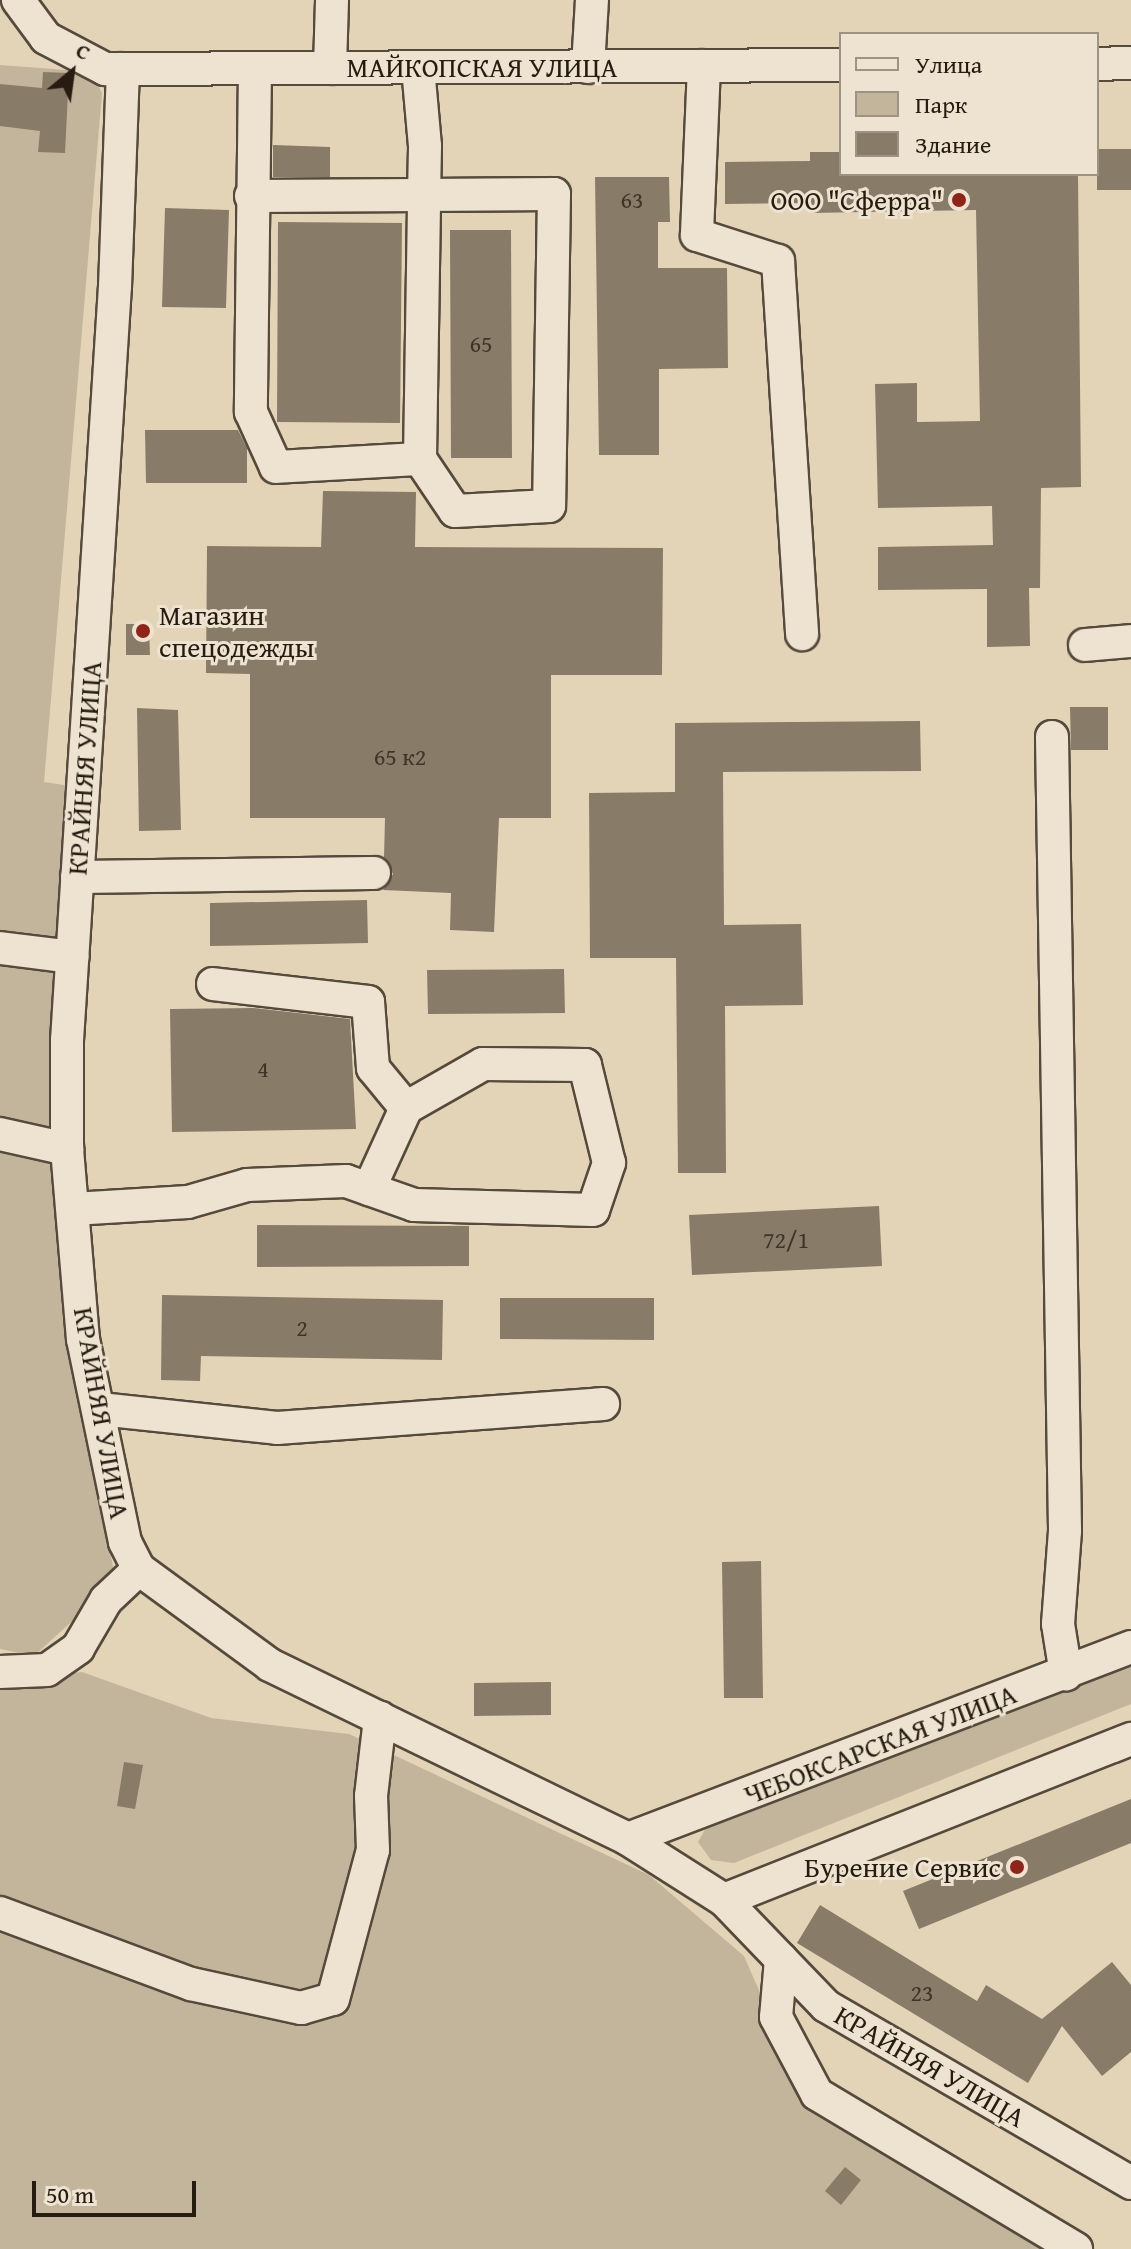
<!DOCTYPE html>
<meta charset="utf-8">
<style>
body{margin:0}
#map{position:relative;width:1131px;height:2249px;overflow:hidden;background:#e3d4b7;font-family:"Gentium Book Plus",serif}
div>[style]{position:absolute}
.green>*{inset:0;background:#c3b59b}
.building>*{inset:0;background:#887c68}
.roads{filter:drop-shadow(2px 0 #554a3b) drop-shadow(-2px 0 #554a3b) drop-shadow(0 2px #554a3b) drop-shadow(0 -2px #554a3b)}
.minor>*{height:32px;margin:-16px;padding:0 16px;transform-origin:16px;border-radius:16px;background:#ede3d0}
.dots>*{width:22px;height:22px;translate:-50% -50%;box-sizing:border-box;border:4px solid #ede3d0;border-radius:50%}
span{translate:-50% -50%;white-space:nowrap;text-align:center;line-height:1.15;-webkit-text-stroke:6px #ede3d0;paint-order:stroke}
.number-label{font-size:24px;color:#3e3428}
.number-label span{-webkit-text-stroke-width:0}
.street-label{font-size:28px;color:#261c12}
.poi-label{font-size:28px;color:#261c12}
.right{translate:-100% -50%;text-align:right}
.left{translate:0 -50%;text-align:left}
.legend{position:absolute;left:839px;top:32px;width:260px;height:144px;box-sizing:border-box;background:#ede3d0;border:2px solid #9d9384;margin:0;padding:10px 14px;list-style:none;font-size:24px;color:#261c12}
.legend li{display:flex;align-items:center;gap:16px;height:40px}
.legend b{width:40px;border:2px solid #9d9384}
.north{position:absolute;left:32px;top:32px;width:80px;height:80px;-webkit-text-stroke:6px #ede3d0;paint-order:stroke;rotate:29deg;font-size:22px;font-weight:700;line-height:32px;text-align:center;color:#261c12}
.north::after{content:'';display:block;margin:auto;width:28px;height:36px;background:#261c12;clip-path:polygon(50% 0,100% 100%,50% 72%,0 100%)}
.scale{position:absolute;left:32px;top:2181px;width:164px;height:36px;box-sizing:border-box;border:4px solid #261c12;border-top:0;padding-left:10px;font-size:24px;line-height:28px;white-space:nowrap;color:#261c12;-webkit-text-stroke:6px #ede3d0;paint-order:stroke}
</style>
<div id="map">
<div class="green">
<div style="clip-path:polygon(0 65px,67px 70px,95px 80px,102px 93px,44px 782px,70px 786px,50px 1143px,63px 1321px,116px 1581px,34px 1656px,0 1649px)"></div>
<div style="clip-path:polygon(1131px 1649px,1131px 1704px,734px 1863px,711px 1860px,698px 1842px,712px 1817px)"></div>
<div style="clip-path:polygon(82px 1672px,211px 1718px,349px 1734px,649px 1875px,744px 1956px,810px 2107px,1056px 2249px,0 2249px,0 1680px)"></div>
</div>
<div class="building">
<div style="clip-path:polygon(43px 72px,69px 73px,65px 153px,38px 152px,40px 131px,0 126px,0 84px,42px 88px)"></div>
<div style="clip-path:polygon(273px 145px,330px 147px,330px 177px,273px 177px)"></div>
<div style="clip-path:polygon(1097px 149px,1131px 149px,1131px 190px,1097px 190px)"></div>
<div style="clip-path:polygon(810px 152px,841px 152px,841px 174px,1078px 174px,1081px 487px,1041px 488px,1040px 588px,1029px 588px,1030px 646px,987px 647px,987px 589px,878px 590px,878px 547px,993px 545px,992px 506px,878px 508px,875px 384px,917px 383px,917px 422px,980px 421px,976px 210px,811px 213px,811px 203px,725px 204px,725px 162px,810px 161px)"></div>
<div style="clip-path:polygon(595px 177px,669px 177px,670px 222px,658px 222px,658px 268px,727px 268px,728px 368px,659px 369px,659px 455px,599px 455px)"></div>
<div style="clip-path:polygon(165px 208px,229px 210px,226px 308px,162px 307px)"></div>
<div style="clip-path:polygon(278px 222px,402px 223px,400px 423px,277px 422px)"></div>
<div style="clip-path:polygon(450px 230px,511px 230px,512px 458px,451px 458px)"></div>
<div style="clip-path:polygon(145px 430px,238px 430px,247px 448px,247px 483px,146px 483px)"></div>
<div style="clip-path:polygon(323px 491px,416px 492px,415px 547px,663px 548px,662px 675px,551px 675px,551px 818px,499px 818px,494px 932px,450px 930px,451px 893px,383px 890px,393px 874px,384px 857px,385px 818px,250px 818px,250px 674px,206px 673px,207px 546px,321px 547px)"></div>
<div style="clip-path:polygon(126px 624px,149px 624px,150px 655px,126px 655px)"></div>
<div style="clip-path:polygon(1070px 707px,1108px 707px,1108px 750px,1071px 750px)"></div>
<div style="clip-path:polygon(137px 708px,178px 710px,181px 830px,139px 831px)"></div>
<div style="clip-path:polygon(920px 721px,921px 771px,723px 772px,724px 925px,801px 924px,803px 1005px,725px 1006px,726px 1173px,678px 1173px,676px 958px,590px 958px,589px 793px,675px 792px,675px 723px)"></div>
<div style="clip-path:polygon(367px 900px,368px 943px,210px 946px,210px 903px)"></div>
<div style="clip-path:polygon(564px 969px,565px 1013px,428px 1014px,427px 970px)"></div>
<div style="clip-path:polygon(253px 1008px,350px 1019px,356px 1129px,172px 1132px,170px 1009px)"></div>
<div style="clip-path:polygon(879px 1206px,882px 1266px,692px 1275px,689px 1215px)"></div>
<div style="clip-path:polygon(257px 1225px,469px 1226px,469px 1266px,257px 1267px)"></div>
<div style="clip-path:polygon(162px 1295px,443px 1300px,442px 1360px,201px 1356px,200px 1381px,161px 1380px)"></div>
<div style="clip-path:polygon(500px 1298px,654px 1298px,654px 1340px,500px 1339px)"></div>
<div style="clip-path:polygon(761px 1561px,763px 1698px,724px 1698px,722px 1562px)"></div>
<div style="clip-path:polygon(551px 1682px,551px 1715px,474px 1716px,474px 1683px)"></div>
<div style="clip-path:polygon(124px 1762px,143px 1765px,135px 1809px,117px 1806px)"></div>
<div style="clip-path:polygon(1131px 1799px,1131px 1843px,919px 1929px,903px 1891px)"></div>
<div style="clip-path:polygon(820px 1905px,977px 2001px,986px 1985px,1042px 2019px,1112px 1962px,1131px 1985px,1131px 2052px,1102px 2076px,1062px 2026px,1028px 2083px,797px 1943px)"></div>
<div style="clip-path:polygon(845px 2167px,861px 2180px,841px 2205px,825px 2191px)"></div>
</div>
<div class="roads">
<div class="minor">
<div style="left:18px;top:0;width:47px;rotate:53.6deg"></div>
<div style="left:46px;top:38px;width:67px;rotate:27.7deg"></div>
<div style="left:105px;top:69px;width:18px"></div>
<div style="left:123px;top:69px;width:217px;rotate:92.1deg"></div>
<div style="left:115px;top:286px;width:756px;rotate:93.64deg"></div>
<div style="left:67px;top:1040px;width:109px;rotate:90deg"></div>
<div style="left:67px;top:1149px;width:191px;rotate:85.2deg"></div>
<div style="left:83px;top:1339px;width:207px;rotate:78.3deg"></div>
<div style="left:125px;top:1542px;width:30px;rotate:63deg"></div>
<div style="left:139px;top:1569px;width:162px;rotate:36.2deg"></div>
<div style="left:270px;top:1665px;width:398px;rotate:25.9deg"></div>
<div style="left:628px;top:1839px;width:114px;rotate:32.4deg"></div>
<div style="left:724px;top:1900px;width:147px;rotate:46.1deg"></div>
<div style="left:826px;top:2006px;width:353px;rotate:30.1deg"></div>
<div style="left:1097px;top:64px;width:34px;rotate:-2deg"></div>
<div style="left:704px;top:66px;width:169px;rotate:92.4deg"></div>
<div style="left:697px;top:235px;width:85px;rotate:17.8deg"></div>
<div style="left:778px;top:261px;width:374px;rotate:86.3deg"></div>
<div style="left:588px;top:67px;width:67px;rotate:-86.6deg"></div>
<div style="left:255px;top:68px;width:344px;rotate:90.7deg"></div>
<div style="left:251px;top:412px;width:60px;rotate:65.6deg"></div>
<div style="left:276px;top:467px;width:144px;rotate:-3.2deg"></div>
<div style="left:330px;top:68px;width:68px;rotate:-88.3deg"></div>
<div style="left:123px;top:69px;width:718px;rotate:-0.32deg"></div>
<div style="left:251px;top:196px;width:173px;rotate:-0.3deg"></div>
<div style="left:424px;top:195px;width:130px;rotate:-0.4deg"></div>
<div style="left:554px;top:194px;width:312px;rotate:90.9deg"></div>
<div style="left:549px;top:506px;width:94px;rotate:177deg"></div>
<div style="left:455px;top:511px;width:63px;rotate:-123.9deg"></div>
<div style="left:420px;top:459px;width:264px;rotate:-89.1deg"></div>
<div style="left:424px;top:195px;width:49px;rotate:-88.8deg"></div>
<div style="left:425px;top:146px;width:79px;rotate:-95.1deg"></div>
<div style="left:1085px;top:645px;width:46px;rotate:-5deg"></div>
<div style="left:1052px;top:737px;width:794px;rotate:89.06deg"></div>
<div style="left:1065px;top:1531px;width:93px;rotate:94.3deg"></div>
<div style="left:1058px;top:1624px;width:51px;rotate:80.9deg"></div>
<div style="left:77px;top:877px;width:297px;rotate:-0.8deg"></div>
<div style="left:0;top:948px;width:73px;rotate:7.1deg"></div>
<div style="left:0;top:1134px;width:69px;rotate:12.6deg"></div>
<div style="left:369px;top:1189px;width:89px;rotate:-65.4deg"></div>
<div style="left:73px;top:1209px;width:115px;rotate:-3.5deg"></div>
<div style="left:188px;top:1202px;width:61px;rotate:-16.1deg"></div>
<div style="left:247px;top:1185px;width:99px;rotate:-2.3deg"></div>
<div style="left:346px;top:1181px;width:72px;rotate:19.4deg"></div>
<div style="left:414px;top:1205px;width:179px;rotate:1.6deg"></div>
<div style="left:593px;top:1210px;width:50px;rotate:-71.2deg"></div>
<div style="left:609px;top:1163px;width:101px;rotate:-103.8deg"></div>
<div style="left:585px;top:1065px;width:102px;rotate:-179.4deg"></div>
<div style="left:483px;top:1064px;width:89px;rotate:150.3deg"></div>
<div style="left:406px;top:1108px;width:52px;rotate:-129.5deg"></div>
<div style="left:373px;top:1068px;width:66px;rotate:-94.3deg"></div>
<div style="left:368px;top:1002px;width:156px;rotate:-173.4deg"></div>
<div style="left:100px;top:1409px;width:178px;rotate:6.1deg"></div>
<div style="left:277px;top:1428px;width:327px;rotate:-4.2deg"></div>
<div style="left:0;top:1672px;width:47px;rotate:-2.4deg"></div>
<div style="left:47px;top:1670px;width:38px;rotate:-35deg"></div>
<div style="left:78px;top:1648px;width:56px;rotate:-59.7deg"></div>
<div style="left:106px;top:1600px;width:45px;rotate:-43.2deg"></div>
<div style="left:628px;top:1839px;width:538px;rotate:-20.89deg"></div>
<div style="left:724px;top:1900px;width:438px;rotate:-21.6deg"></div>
<div style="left:0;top:1913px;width:204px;rotate:20.4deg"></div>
<div style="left:191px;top:1984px;width:113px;rotate:12.3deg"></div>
<div style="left:301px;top:2008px;width:33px;rotate:-16deg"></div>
<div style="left:333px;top:1999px;width:154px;rotate:-75deg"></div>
<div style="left:373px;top:1850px;width:54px;rotate:-92.1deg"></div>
<div style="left:371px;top:1796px;width:79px;rotate:-83.4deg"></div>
<div style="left:781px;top:1959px;width:58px;rotate:94.9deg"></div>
<div style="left:776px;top:2017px;width:87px;rotate:62deg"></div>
<div style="left:817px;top:2094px;width:302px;rotate:30.9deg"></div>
</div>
</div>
<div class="dots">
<div style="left:959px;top:200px;background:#8f2418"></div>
<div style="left:143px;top:631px;background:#8f2418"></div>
<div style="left:1017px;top:1867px;background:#8f2418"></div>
</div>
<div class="number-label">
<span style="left:632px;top:200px">63</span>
<span style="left:481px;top:344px">65</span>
<span style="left:400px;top:757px">65 к2</span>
<span style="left:263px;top:1069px">4</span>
<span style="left:786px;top:1240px">72/1</span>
<span style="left:302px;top:1328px">2</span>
<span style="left:922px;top:1993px">23</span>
</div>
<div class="street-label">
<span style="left:482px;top:67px">МАЙКОПСКАЯ УЛИЦА</span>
<span style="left:84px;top:768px;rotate:-86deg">КРАЙНЯЯ УЛИЦА</span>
<span style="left:102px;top:1413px;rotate:80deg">КРАЙНЯЯ УЛИЦА</span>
<span style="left:880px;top:1744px;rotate:-21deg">ЧЕБОКСАРСКАЯ УЛИЦА</span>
<span style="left:930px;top:2066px;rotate:30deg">КРАЙНЯЯ УЛИЦА</span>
</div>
<div class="poi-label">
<span class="right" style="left:943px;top:200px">ООО "Сферра"</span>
<span class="left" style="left:159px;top:631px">Магазин<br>спецодежды</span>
<span class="right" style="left:1001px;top:1867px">Бурение Сервис</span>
</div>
<ul class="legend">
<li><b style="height:10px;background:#ede3d0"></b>Улица</li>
<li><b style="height:22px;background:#c3b59b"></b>Парк</li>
<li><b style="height:22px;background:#887c68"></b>Здание</li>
</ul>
<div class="north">С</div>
<div class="scale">50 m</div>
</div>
